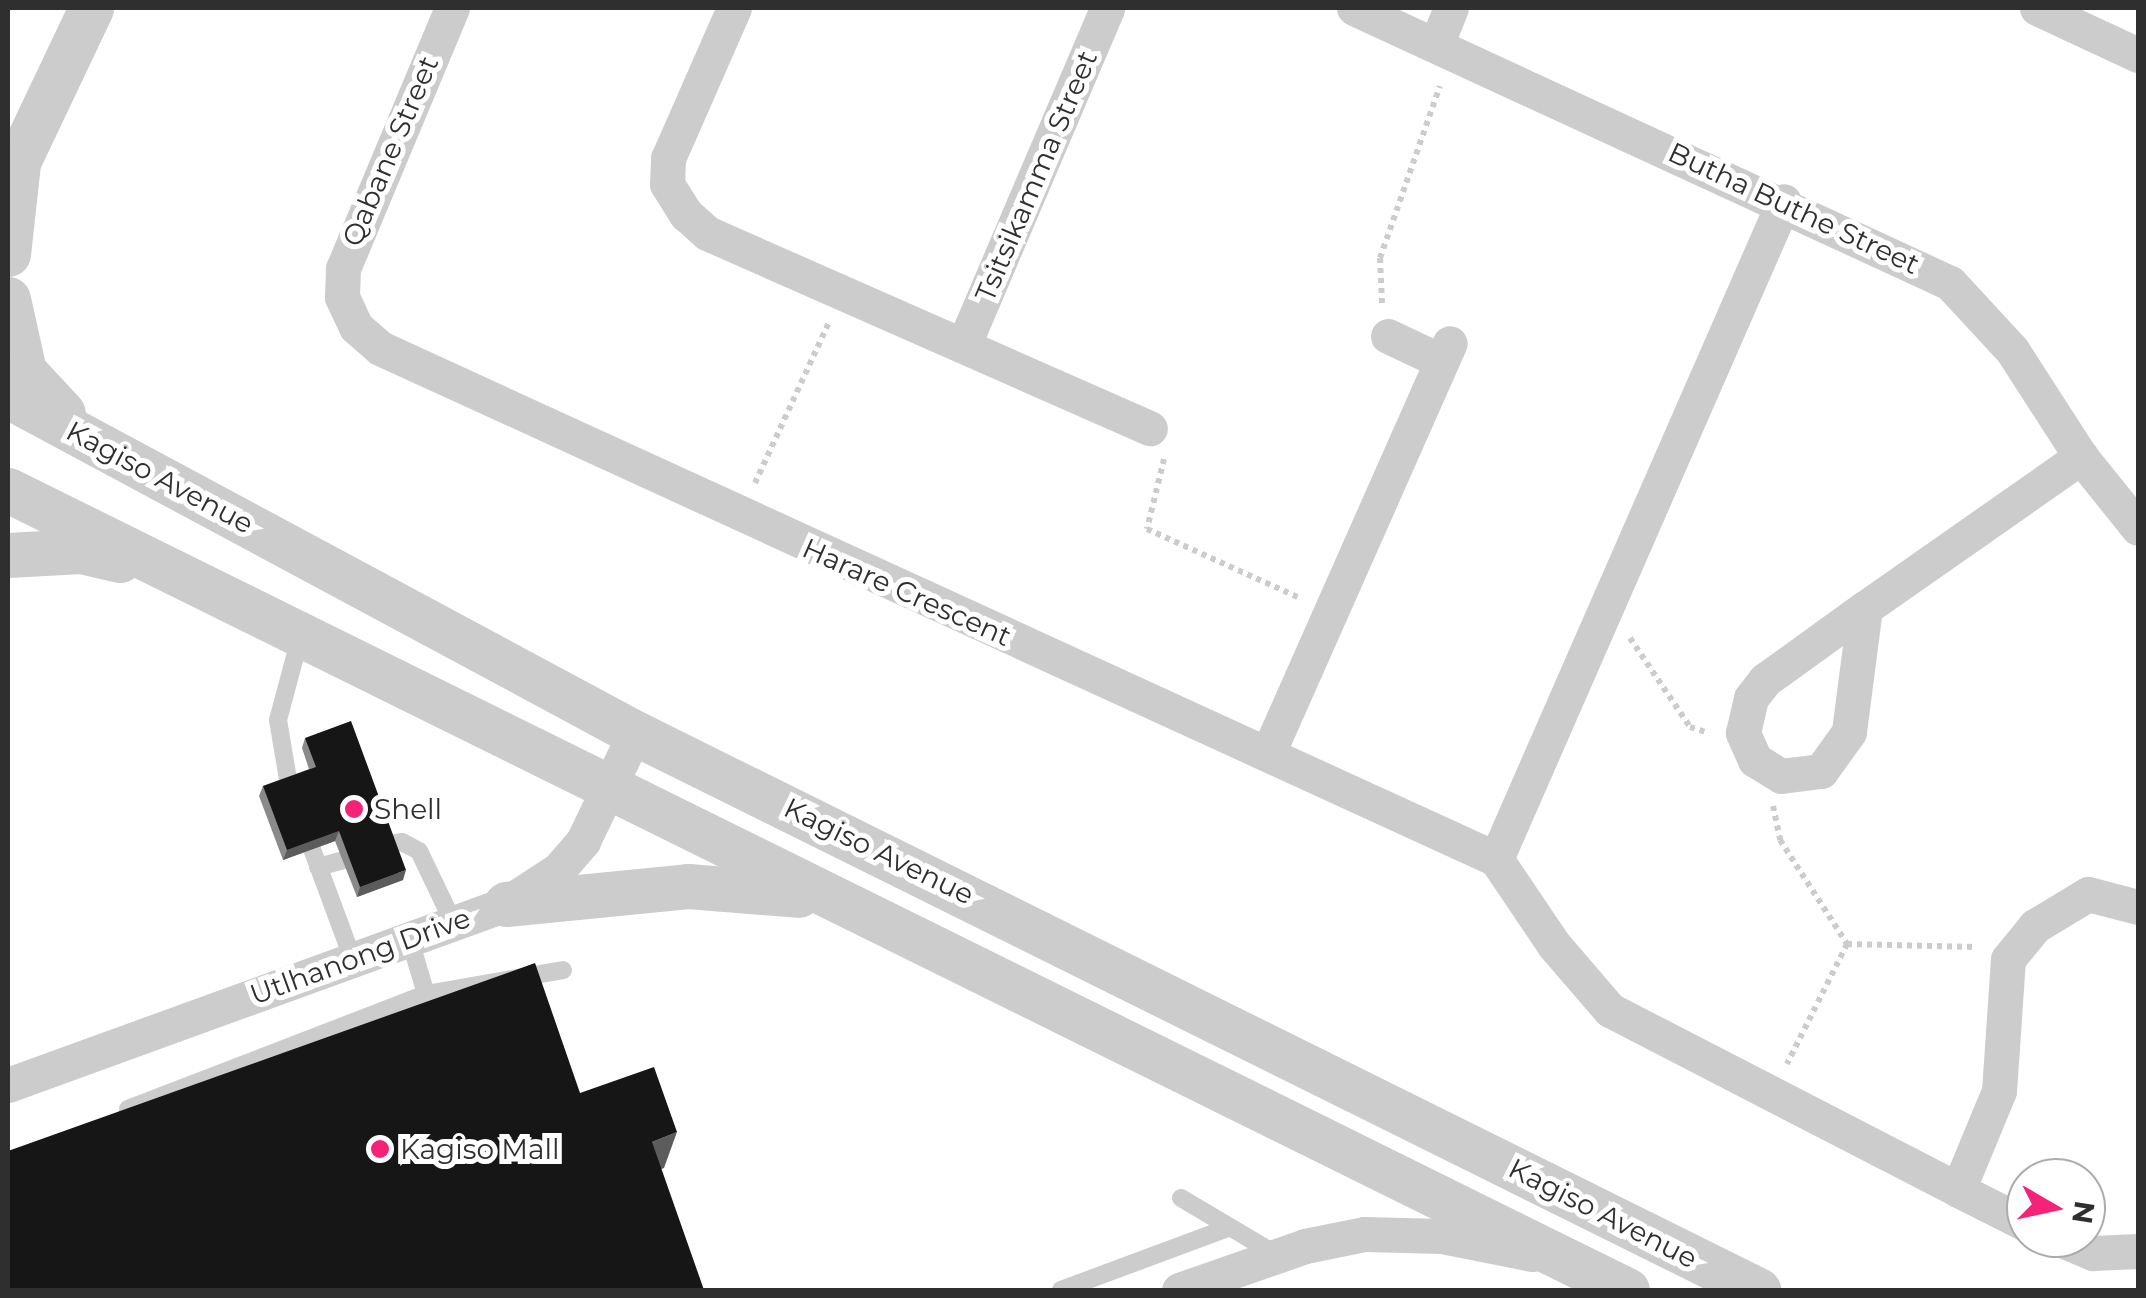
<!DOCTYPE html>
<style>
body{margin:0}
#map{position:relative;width:2146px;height:1298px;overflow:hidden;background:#fff;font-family:Montserrat,sans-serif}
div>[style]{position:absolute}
.path>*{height:6px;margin-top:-3px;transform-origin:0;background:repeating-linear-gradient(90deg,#ccc 0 5px,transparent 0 10px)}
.service>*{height:18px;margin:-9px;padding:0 9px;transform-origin:9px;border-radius:9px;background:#ccc}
.minor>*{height:35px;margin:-17.5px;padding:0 17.5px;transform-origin:17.5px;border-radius:17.5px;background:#ccc}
.tertiary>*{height:45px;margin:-22.5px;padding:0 22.5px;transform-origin:22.5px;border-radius:22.5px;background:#ccc}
.wall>*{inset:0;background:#8a8a8a}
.shaded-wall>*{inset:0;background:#5c5c5c}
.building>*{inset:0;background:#161616}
.dots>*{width:28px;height:28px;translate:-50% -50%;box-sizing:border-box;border:5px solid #fff;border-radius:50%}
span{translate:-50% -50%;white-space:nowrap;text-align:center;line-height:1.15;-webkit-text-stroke:10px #fff;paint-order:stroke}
.street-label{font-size:28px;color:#2f2f2f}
.poi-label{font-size:28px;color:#2f2f2f}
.left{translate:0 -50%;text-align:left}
.frame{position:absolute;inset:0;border:10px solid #2f2f2f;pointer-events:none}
.north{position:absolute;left:2006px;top:1158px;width:100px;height:100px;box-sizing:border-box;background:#fff;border:2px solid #acacac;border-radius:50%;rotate:99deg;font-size:28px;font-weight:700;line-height:40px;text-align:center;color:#2f2f2f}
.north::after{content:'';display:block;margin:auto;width:35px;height:45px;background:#f52277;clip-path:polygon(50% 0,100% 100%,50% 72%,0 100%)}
</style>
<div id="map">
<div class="path">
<div style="left:1382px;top:303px;width:45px;rotate:-92.5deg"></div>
<div style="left:1380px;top:258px;width:182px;rotate:-70.8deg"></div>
<div style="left:1164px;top:459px;width:72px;rotate:103.7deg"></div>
<div style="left:1147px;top:529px;width:170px;rotate:24.3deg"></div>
<div style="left:755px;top:483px;width:177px;rotate:-65.3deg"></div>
<div style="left:1630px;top:638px;width:107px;rotate:56deg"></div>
<div style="left:1690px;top:727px;width:20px;rotate:18deg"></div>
<div style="left:1773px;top:806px;width:35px;rotate:78deg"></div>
<div style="left:1780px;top:840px;width:124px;rotate:57.2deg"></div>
<div style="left:1847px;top:944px;width:134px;rotate:116.6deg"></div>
<div style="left:1847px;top:944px;width:129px;rotate:1.3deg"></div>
</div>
<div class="service">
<div style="left:289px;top:785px;width:66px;rotate:-99.6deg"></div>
<div style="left:278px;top:720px;width:85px;rotate:-75deg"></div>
<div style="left:390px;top:844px;width:12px;rotate:-9deg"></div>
<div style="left:402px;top:842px;width:19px;rotate:28deg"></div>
<div style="left:419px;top:851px;width:79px;rotate:64.4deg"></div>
<div style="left:312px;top:849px;width:115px;rotate:69.7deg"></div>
<div style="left:318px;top:867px;width:24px;rotate:-15deg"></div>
<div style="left:409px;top:937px;width:59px;rotate:73.4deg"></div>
<div style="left:426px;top:994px;width:139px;rotate:-9.9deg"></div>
<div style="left:128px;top:1109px;width:319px;rotate:-21.1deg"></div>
<div style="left:1181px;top:1198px;width:112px;rotate:30.7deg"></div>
<div style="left:1061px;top:1290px;width:180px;rotate:-20.4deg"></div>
</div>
<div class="minor">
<div style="left:452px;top:8px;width:282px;rotate:112.7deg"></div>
<div style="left:343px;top:268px;width:29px;rotate:92deg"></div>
<div style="left:342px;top:297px;width:33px;rotate:65deg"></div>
<div style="left:356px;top:327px;width:32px;rotate:41deg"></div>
<div style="left:380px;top:348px;width:1227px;rotate:24.6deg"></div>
<div style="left:734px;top:8px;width:164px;rotate:113.7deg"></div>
<div style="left:668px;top:158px;width:26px;rotate:92deg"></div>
<div style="left:667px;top:184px;width:36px;rotate:58deg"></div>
<div style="left:686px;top:214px;width:28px;rotate:42deg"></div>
<div style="left:707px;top:233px;width:484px;rotate:23.8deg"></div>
<div style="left:1354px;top:8px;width:656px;rotate:24.77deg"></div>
<div style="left:1950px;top:283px;width:91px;rotate:47.2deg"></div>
<div style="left:2012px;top:350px;width:127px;rotate:57.2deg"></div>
<div style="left:2081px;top:457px;width:91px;rotate:51.2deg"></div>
<div style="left:2037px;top:8px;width:111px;rotate:25deg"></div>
<div style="left:1436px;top:45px;width:40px;rotate:-68deg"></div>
<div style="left:1388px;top:336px;width:59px;rotate:25.3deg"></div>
<div style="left:964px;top:344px;width:365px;rotate:-66.9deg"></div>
<div style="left:1865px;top:608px;width:125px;rotate:97.4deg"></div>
<div style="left:1849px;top:732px;width:48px;rotate:125.7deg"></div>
<div style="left:1821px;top:771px;width:40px;rotate:172.9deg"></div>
<div style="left:1781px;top:776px;width:31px;rotate:-148deg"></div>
<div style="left:1755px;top:760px;width:30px;rotate:-114deg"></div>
<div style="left:1743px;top:733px;width:36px;rotate:-77deg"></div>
<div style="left:1751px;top:698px;width:23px;rotate:-52deg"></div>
<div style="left:1765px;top:680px;width:123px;rotate:-35.8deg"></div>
<div style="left:1865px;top:608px;width:264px;rotate:-35deg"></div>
<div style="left:1269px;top:751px;width:446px;rotate:-66.1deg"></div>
<div style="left:1496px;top:859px;width:718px;rotate:-66.36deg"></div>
<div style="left:1496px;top:859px;width:104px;rotate:56deg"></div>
<div style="left:1554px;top:945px;width:86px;rotate:49.3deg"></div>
<div style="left:1610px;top:1010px;width:392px;rotate:27.3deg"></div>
<div style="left:8px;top:1085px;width:530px;rotate:-19.97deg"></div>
<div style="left:506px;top:904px;width:64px;rotate:-33.4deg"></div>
<div style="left:559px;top:869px;width:37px;rotate:-49deg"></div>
<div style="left:583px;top:841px;width:120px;rotate:-64.3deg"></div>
<div style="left:2026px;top:1224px;width:76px;rotate:-153.4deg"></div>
<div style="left:1958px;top:1190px;width:107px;rotate:-67.5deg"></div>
<div style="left:1999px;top:1091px;width:132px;rotate:-86.1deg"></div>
<div style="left:2008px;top:959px;width:43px;rotate:-50.7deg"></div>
<div style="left:2035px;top:926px;width:62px;rotate:-31.1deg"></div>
<div style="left:2088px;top:894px;width:52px;rotate:14.6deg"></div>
<div style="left:2057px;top:1238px;width:39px;rotate:23deg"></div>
<div style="left:2093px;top:1253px;width:45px;rotate:-2.5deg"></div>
<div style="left:1179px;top:1290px;width:133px;rotate:-19.2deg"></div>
<div style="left:1305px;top:1246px;width:60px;rotate:-11.5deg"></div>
<div style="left:1364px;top:1234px;width:78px;rotate:1.5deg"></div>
<div style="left:1442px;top:1236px;width:92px;rotate:11.3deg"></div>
</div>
<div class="tertiary">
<div style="left:8px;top:183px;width:194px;rotate:-64.6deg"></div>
<div style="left:8px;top:254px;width:92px;rotate:-83.7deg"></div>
<div style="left:8px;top:299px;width:74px;rotate:77.5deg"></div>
<div style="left:24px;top:371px;width:57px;rotate:47.1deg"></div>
<div style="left:8px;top:396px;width:712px;rotate:28.26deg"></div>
<div style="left:635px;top:733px;width:1254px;rotate:26.38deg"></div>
<div style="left:8px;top:490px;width:1806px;rotate:26.3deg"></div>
<div style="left:8px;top:555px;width:73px;rotate:-3.1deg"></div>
<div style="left:81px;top:551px;width:40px;rotate:13deg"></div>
<div style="left:506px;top:904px;width:183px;rotate:-5.6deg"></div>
<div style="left:688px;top:886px;width:111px;rotate:4.6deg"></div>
</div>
<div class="wall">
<div style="clip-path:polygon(305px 738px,403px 880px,357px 897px,335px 841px,283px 860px,259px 796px,263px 786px,309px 769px,302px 748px)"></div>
</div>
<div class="shaded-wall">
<div style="clip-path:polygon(339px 831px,335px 841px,283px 860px,287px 850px)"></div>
<div style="clip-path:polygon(406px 870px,403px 880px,357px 897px,360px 887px)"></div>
<div style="clip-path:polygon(677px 1132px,664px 1168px,638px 1178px,652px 1142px)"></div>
</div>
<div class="building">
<div style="clip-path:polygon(351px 721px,406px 870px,360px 887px,339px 831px,287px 850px,263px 786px,316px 767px,305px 738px)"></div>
<div style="clip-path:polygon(535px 963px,580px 1093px,654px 1067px,677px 1132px,652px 1142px,704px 1290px,8px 1290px,8px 1151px)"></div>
</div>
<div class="dots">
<div style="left:354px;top:809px;background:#f52277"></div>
<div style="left:380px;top:1149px;background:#f52277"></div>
</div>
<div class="street-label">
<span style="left:390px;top:151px;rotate:-67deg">Qabane Street</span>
<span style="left:1036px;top:176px;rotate:-67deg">Tsitsikamma Street</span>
<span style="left:1794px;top:208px;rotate:25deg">Butha Buthe Street</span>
<span style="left:160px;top:477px;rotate:28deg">Kagiso Avenue</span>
<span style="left:907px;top:592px;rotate:24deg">Harare Crescent</span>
<span style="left:879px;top:851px;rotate:26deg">Kagiso Avenue</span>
<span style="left:360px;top:956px;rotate:-20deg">Utlhanong Drive</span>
<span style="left:1603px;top:1213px;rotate:27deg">Kagiso Avenue</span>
</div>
<div class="poi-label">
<span class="left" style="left:374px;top:809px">Shell</span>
<span class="left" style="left:400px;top:1149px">Kagiso Mall</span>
</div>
<div class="frame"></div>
<div class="north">N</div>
</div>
